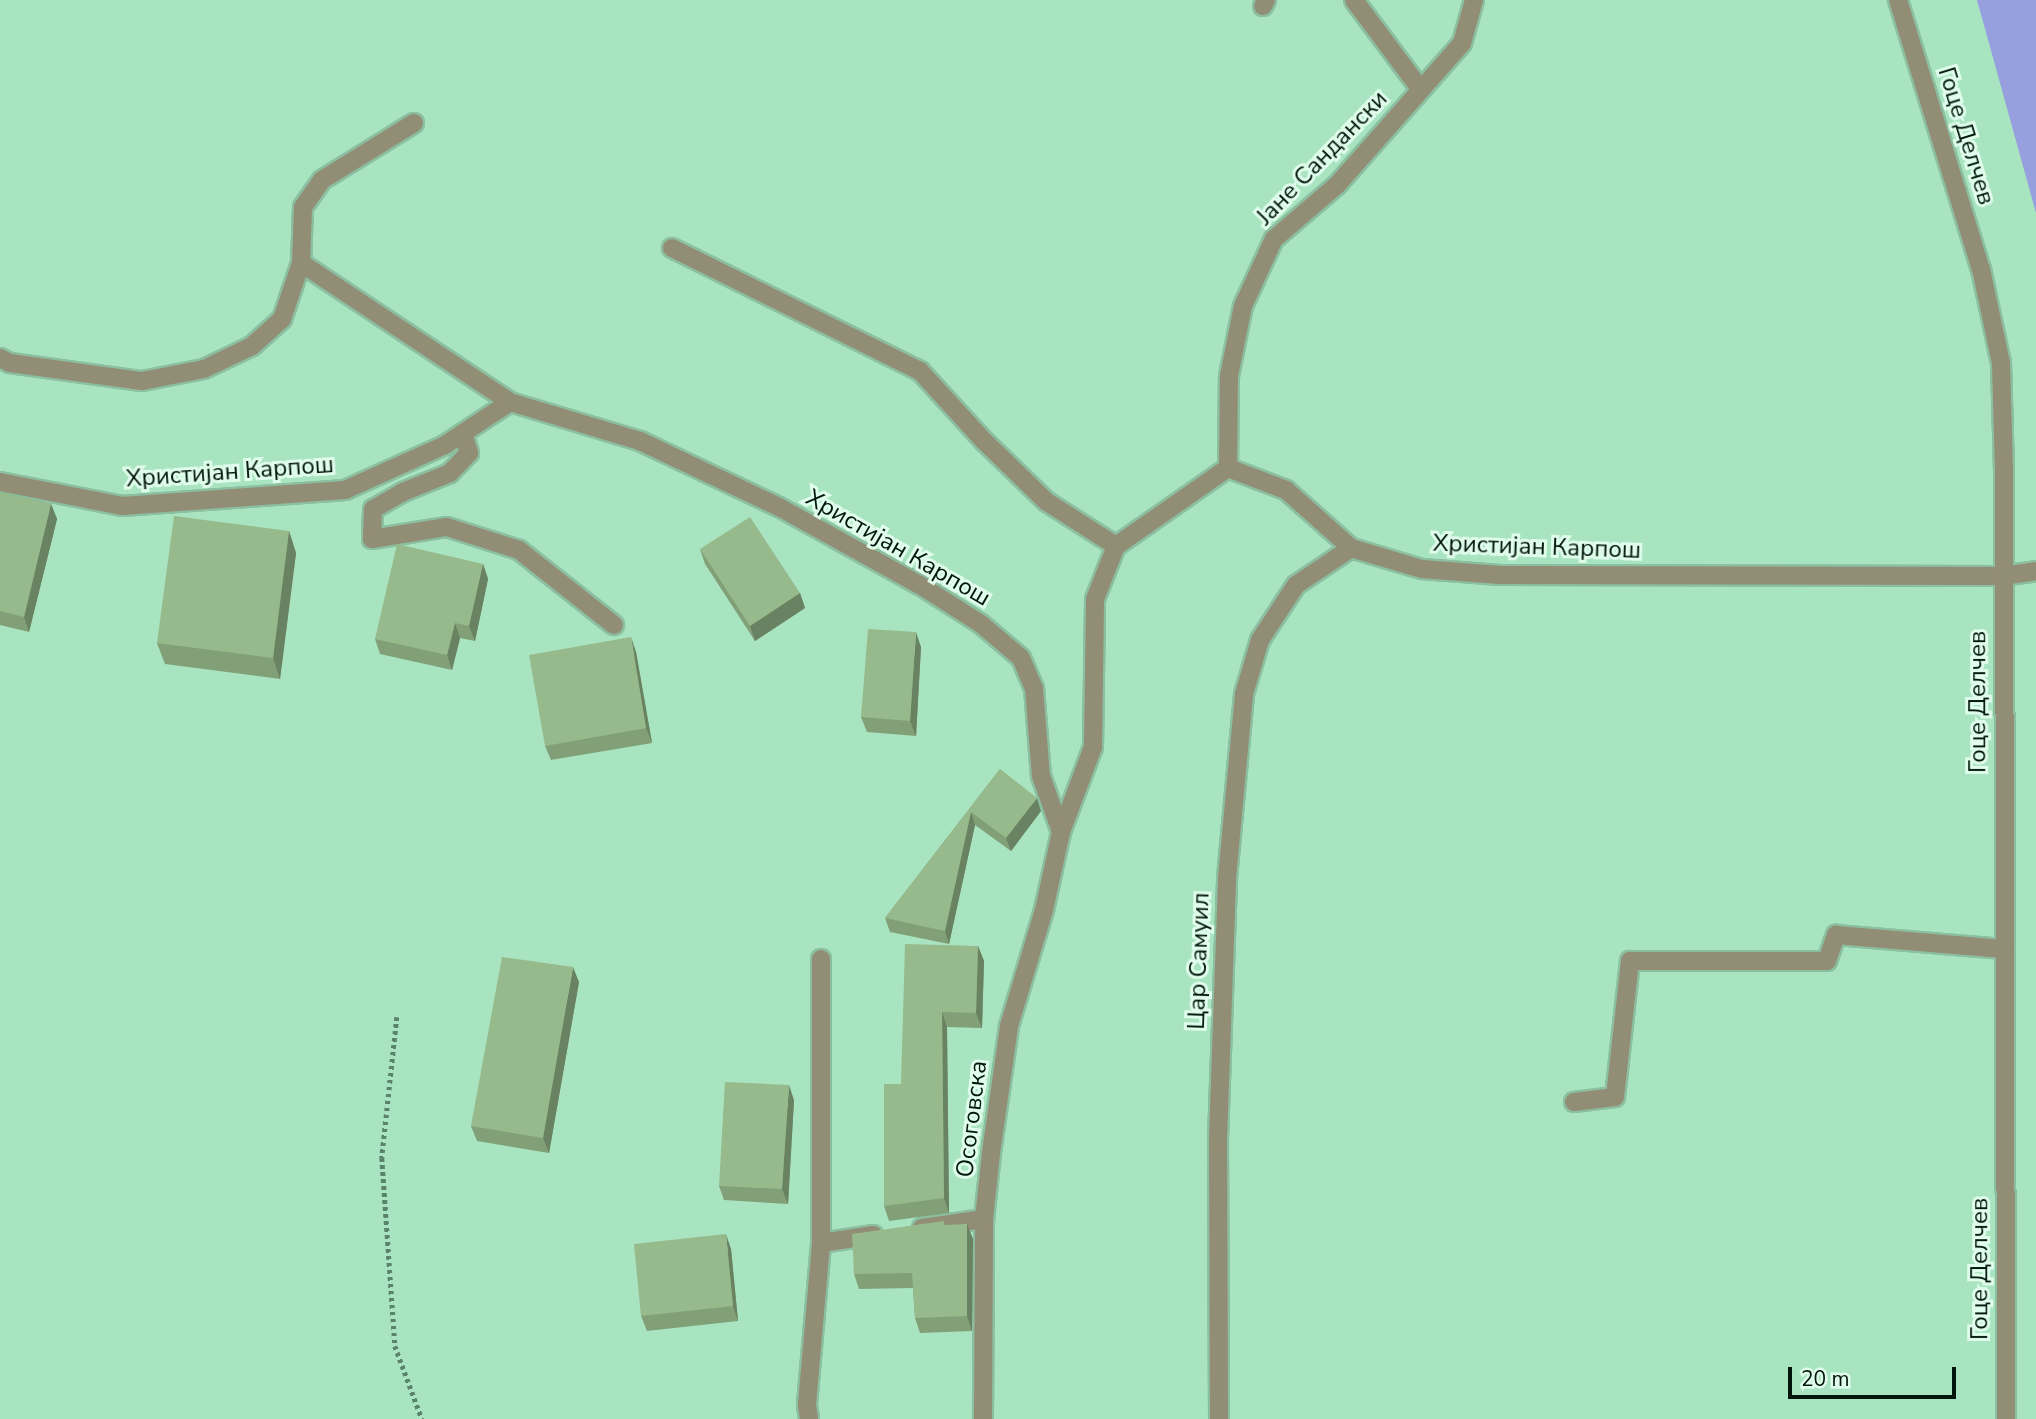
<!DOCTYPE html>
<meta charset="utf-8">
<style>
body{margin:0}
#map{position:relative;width:2036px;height:1419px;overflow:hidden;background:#a9e4c1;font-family:"Nunito Sans",sans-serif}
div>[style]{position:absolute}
.water>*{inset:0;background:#979fde}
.path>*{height:4.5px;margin-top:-2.25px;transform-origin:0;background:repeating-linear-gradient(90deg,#5a836b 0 3.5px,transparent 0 7px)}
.roads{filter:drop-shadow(2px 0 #8bbfa0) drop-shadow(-2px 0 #8bbfa0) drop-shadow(0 2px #8bbfa0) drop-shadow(0 -2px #8bbfa0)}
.street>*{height:18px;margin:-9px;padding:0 9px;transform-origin:9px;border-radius:9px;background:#928d75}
.wall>*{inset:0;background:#81a078}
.shaded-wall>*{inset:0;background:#698261}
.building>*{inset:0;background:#96ba8b}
span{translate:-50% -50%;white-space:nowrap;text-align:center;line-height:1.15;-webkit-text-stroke:6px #e0fdeb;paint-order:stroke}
.street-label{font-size:24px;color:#02170c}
.scale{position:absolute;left:1788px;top:1367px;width:168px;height:32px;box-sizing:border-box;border:4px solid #02170c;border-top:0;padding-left:9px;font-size:21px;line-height:24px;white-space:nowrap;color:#02170c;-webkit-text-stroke:5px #e0fdeb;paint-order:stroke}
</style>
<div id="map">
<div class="water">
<div style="clip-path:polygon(1977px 0,2036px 0,2036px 213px)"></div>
</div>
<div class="path">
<div style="left:397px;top:1017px;width:142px;rotate:96.1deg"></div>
<div style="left:382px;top:1158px;width:188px;rotate:86deg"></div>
<div style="left:395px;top:1346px;width:78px;rotate:69.7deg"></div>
</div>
<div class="roads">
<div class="street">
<div style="left:1354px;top:0;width:112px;rotate:53.3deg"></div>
<div style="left:1898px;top:0;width:282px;rotate:72.9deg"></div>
<div style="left:1981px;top:269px;width:96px;rotate:78deg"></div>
<div style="left:2001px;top:363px;width:107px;rotate:88.4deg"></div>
<div style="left:2004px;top:470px;width:949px;rotate:89.88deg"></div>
<div style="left:1263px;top:6px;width:7px;rotate:-63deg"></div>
<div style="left:414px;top:123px;width:108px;rotate:148.2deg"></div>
<div style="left:322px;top:180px;width:33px;rotate:125deg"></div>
<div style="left:303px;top:207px;width:56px;rotate:92deg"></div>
<div style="left:301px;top:263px;width:251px;rotate:33.6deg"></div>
<div style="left:672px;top:248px;width:277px;rotate:26.4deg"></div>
<div style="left:920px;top:371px;width:95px;rotate:47.6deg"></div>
<div style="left:984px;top:441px;width:88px;rotate:44.1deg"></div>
<div style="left:1047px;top:502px;width:82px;rotate:32.5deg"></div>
<div style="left:0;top:358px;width:11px;rotate:27deg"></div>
<div style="left:10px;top:363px;width:133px;rotate:7.8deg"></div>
<div style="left:142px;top:381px;width:63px;rotate:-11deg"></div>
<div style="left:204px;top:369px;width:53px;rotate:-25.6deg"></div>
<div style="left:252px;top:346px;width:40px;rotate:-42deg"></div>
<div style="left:282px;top:319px;width:59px;rotate:-71.3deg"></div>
<div style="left:463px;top:433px;width:21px;rotate:73deg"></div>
<div style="left:469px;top:453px;width:28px;rotate:134deg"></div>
<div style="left:450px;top:473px;width:51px;rotate:158deg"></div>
<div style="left:403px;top:492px;width:34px;rotate:150deg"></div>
<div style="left:373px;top:509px;width:30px;rotate:92deg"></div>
<div style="left:372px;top:539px;width:76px;rotate:-9.1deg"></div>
<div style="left:447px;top:527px;width:76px;rotate:17.7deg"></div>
<div style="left:519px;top:550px;width:121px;rotate:38.3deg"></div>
<div style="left:1228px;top:468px;width:92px;rotate:-89.4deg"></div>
<div style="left:1229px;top:376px;width:71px;rotate:-78.7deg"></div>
<div style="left:1243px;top:306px;width:74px;rotate:-65.2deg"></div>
<div style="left:1274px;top:239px;width:83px;rotate:-40.6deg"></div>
<div style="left:1337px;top:185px;width:189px;rotate:-48.6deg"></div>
<div style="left:1462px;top:43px;width:45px;rotate:-74.4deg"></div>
<div style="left:0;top:482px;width:124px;rotate:11.1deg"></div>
<div style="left:122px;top:506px;width:224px;rotate:-4.1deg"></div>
<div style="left:345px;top:490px;width:110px;rotate:-24.2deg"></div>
<div style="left:445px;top:445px;width:78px;rotate:-33.5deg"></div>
<div style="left:510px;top:402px;width:136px;rotate:16.7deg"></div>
<div style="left:640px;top:441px;width:154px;rotate:25.4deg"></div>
<div style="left:779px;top:507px;width:161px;rotate:29deg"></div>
<div style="left:920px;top:585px;width:72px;rotate:32.6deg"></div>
<div style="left:981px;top:624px;width:52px;rotate:40.4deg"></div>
<div style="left:1021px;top:658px;width:33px;rotate:67deg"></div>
<div style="left:1034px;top:688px;width:88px;rotate:85.5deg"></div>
<div style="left:1041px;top:776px;width:59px;rotate:70.3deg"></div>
<div style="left:1061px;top:832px;width:91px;rotate:-69.4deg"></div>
<div style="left:1093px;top:747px;width:148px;rotate:-89.2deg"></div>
<div style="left:1095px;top:599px;width:57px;rotate:-68.4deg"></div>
<div style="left:1116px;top:546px;width:136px;rotate:-34.9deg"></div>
<div style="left:1228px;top:468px;width:62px;rotate:20.8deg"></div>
<div style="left:1286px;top:490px;width:87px;rotate:41.7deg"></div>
<div style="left:1351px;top:548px;width:74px;rotate:16.5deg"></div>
<div style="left:1422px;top:569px;width:78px;rotate:4.4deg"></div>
<div style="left:1500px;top:575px;width:502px;rotate:0.11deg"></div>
<div style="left:2002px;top:576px;width:34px;rotate:-8deg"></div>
<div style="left:1574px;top:1102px;width:41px;rotate:-7deg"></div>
<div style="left:1615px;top:1097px;width:137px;rotate:-83.7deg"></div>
<div style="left:1630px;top:961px;width:197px"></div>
<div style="left:1827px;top:961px;width:28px;rotate:-71deg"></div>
<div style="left:1836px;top:935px;width:168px;rotate:4.8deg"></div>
<div style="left:922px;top:1228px;width:63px;rotate:-8.3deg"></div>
<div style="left:821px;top:1243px;width:53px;rotate:-8.7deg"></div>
<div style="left:809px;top:1419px;width:15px;rotate:-98deg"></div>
<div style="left:807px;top:1404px;width:162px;rotate:-85deg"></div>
<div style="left:821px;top:1243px;width:284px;rotate:-90deg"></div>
<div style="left:983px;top:1419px;width:200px;rotate:-89.7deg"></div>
<div style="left:984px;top:1219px;width:66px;rotate:-83.9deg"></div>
<div style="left:991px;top:1153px;width:128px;rotate:-81.9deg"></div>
<div style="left:1009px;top:1026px;width:121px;rotate:-73.2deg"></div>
<div style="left:1044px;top:910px;width:80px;rotate:-77.7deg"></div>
<div style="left:1219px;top:1419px;width:280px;rotate:-90.2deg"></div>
<div style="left:1218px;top:1139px;width:261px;rotate:-88deg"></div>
<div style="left:1227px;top:878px;width:185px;rotate:-84.7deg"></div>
<div style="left:1244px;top:694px;width:56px;rotate:-73.5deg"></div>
<div style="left:1260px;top:640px;width:66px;rotate:-56.8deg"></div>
<div style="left:1296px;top:585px;width:66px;rotate:-33.9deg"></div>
</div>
</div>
<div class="wall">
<div style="clip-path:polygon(0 492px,51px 504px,57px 519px,29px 632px,0 625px)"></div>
<div style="clip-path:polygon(289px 531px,296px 553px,280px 679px,165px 664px,157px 643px)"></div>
<div style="clip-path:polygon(700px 549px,800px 593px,805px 608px,755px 641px,705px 564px)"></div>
<div style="clip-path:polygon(483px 564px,488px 579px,475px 641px,460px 638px,452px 670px,380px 654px,375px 639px)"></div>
<div style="clip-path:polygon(921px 647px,916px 736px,867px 732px,861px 717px)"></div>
<div style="clip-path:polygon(636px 652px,652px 743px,551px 760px,545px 746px)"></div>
<div style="clip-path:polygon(1000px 769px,1041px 811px,1011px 851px,975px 825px,949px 944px,890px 932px,885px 918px)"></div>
<div style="clip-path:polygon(978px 946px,984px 961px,982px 1028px,947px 1027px,949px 1213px,889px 1221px,884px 1206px,901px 1084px)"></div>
<div style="clip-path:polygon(579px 982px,549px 1153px,477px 1141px,471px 1126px)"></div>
<div style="clip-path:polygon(794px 1100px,788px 1204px,724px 1200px,719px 1186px)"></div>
<div style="clip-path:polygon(944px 1221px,945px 1225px,973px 1239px,972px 1331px,920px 1333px,915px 1318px,913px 1288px,859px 1289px,854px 1274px)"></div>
<div style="clip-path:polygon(731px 1249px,738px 1321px,647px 1331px,641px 1316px)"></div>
</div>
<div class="shaded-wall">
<div style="clip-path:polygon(51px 504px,57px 519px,29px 632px,24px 617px)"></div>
<div style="clip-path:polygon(289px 531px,296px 553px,280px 679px,273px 658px)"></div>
<div style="clip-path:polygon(483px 564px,488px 579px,475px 641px,469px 626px)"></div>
<div style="clip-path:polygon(800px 593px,805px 608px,755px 641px,750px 626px)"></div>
<div style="clip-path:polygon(455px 623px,460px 638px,452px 670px,447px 655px)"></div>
<div style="clip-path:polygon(916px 632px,921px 647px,916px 736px,910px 721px)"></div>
<div style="clip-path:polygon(631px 637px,636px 652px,652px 743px,646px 728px)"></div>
<div style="clip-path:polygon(1037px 798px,1041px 811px,1011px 851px,1006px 838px)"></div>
<div style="clip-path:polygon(971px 812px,975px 825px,949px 944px,945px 931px)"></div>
<div style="clip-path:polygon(978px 946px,984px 961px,982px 1028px,976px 1013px)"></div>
<div style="clip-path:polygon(573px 967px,579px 982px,549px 1153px,543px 1138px)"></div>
<div style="clip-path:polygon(942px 1012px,947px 1027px,949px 1213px,944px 1198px)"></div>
<div style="clip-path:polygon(789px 1085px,794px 1100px,788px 1204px,782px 1189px)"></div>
<div style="clip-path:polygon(967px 1224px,973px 1239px,972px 1331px,967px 1316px)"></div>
<div style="clip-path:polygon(726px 1234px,731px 1249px,738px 1321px,733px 1306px)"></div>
</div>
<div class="building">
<div style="clip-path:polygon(0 492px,51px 504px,24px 617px,0 611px)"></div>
<div style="clip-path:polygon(174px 516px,289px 531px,273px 658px,157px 643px)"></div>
<div style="clip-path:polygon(750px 517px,800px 593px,750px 626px,700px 549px)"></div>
<div style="clip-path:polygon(397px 544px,483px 564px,469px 626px,455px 623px,447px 655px,375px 639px)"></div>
<div style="clip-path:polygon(868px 629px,916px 632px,910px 721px,861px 717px)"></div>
<div style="clip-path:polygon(631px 637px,646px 728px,545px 746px,529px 655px)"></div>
<div style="clip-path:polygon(1000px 769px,1037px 798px,1006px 838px,971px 812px,945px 931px,885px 918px)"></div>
<div style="clip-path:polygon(905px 944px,978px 946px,976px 1013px,942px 1012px,944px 1198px,884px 1206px,884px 1084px,901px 1084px)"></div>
<div style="clip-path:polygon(502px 957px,573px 967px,543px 1138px,471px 1126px)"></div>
<div style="clip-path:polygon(725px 1082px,789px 1085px,782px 1189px,719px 1186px)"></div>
<div style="clip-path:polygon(944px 1221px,944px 1225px,967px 1224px,967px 1316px,915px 1318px,912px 1273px,854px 1274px,852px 1234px)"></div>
<div style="clip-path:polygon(726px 1234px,733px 1306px,641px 1316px,634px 1244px)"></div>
</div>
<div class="street-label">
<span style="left:1966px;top:136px;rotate:73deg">Гоце Делчев</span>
<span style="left:1322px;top:158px;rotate:-46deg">Јане Сандански</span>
<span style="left:230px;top:472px;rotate:-4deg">Христијан Карпош</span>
<span style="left:1537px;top:547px;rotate:2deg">Христијан Карпош</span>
<span style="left:898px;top:548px;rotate:30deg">Христијан Карпош</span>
<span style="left:1978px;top:702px;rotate:-90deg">Гоце Делчев</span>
<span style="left:1199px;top:961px;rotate:-88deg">Цар Самуил</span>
<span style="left:972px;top:1119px;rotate:-83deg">Осоговска</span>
<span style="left:1980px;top:1269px;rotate:-90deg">Гоце Делчев</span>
</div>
<div class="scale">20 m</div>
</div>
